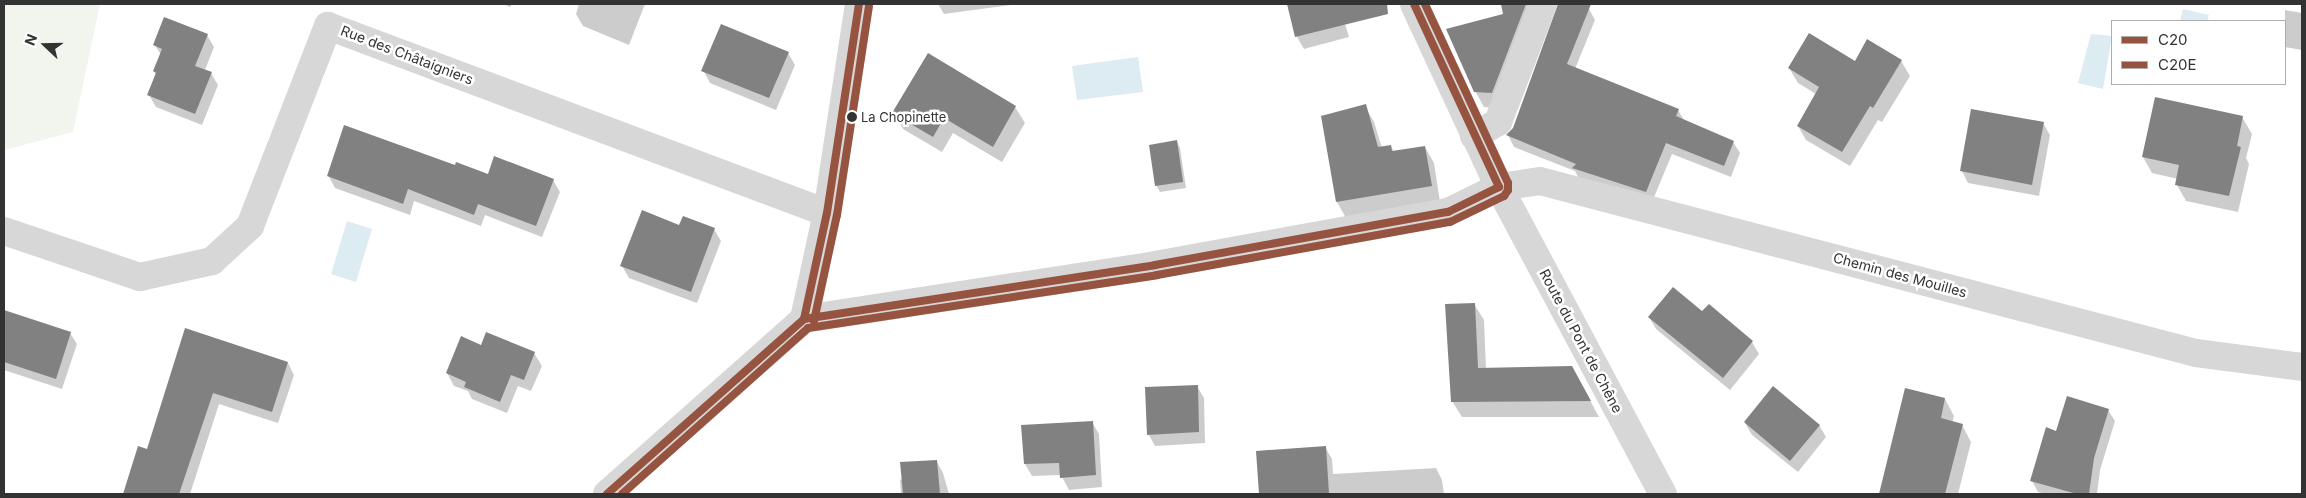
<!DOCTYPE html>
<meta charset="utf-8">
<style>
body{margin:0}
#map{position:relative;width:2306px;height:498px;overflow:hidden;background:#fff;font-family:Inter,sans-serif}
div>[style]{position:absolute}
.green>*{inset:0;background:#f1f5ed}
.water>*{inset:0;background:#ddebf3}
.shadow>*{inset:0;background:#0003}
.building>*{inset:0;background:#818181}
.minor>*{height:28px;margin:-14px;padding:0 14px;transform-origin:14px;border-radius:14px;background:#d7d7d7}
.bus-1>*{height:8px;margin:-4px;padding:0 4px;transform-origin:4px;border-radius:4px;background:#965340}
.bus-2>*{height:8px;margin:-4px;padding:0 4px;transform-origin:4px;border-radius:4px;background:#965340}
.dots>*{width:14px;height:14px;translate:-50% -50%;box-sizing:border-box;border:2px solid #fff;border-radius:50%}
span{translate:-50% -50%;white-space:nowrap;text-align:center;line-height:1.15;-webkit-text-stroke:5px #fff;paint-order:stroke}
.bus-label{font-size:13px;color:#333}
.left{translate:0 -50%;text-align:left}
.street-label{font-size:14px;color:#333}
.frame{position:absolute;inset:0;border:5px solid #333;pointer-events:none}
.legend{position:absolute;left:2111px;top:20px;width:175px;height:65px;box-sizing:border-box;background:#fff;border:1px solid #adadad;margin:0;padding:6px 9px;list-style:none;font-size:15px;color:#333}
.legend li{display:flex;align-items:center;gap:10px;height:25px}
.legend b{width:25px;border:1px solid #adadad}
.north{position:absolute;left:20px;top:20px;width:50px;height:50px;-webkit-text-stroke:4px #fff;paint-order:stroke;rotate:291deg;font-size:14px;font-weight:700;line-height:20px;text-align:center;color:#333}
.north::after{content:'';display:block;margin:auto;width:18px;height:22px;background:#333;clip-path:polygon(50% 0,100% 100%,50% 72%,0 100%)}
</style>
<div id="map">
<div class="green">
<div style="clip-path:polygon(4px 4px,100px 4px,73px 132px,4px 150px)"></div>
</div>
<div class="water">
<div style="clip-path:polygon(2183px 9px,2209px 15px,2207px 21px,2180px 21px)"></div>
<div style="clip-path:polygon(2091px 34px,2112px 36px,2103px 89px,2078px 83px)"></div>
<div style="clip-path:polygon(1138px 57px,1143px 92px,1077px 100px,1072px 66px)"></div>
<div style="clip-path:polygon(347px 221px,372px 229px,356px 282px,331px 274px)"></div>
</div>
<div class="shadow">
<div style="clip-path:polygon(503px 4px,512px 4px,510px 7px)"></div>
<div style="clip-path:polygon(579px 4px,645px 4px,629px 45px,583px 26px,576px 14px)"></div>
<div style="clip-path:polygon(938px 4px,1018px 4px,944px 14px)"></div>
<div style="clip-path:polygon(1288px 4px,1339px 4px,1349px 37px,1304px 49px,1297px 37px)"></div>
<div style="clip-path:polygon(1503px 4px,1547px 4px,1502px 108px,1484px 107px,1475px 91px,1505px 14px)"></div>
<div style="clip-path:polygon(1560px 4px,1575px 4px,1589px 9px,1595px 20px,1575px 69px,1678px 110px,1685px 122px,1733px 142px,1740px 153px,1731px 177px,1672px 154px,1652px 202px,1580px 180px,1575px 171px,1514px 147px,1508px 135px,1514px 128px)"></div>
<div style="clip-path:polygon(2285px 10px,2302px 13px,2302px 50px,2285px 47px)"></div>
<div style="clip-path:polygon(207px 35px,214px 47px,205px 70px,211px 73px,218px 85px,202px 125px,156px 107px,149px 95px,161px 55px,155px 45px)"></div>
<div style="clip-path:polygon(1868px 41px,1901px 61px,1910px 76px,1882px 122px,1878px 120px,1850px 166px,1806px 140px,1798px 126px,1816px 94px,1798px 83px,1789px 68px,1855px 63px)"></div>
<div style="clip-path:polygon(788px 53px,795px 65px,776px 110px,710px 83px,703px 70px)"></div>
<div style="clip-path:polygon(1365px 106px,1374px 122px,1382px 148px,1391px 146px,1394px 152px,1425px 147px,1434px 163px,1440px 202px,1346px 218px,1337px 202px)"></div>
<div style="clip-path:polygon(1015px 107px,1025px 123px,1002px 162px,953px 133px,942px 152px,903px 129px,894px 113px)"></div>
<div style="clip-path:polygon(2242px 117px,2252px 134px,2246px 158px,2249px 164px,2238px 212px,2186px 201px,2177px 185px,2178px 179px,2152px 173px,2143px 157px)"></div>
<div style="clip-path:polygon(2043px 123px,2050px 135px,2039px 196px,1968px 183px,1962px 171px)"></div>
<div style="clip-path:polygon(1177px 142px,1180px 148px,1186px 188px,1160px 192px,1156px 185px)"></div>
<div style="clip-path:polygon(328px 175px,489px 176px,553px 180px,560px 192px,542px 237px,485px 215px,481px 226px,414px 201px,410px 215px,335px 188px)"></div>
<div style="clip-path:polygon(680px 227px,714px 229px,721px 241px,697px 303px,629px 278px,622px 266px)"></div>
<div style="clip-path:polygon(1474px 304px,1484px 320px,1486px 369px,1581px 384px,1599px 417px,1462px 417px,1452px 401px)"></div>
<div style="clip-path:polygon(1709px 306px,1752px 342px,1759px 354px,1730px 390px,1656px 329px,1649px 317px,1703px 313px)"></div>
<div style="clip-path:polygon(4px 311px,70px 333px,77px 344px,62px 389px,4px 370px)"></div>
<div style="clip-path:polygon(186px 330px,288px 363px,294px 375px,278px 423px,219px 404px,190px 494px,126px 494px,125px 492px,148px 451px)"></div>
<div style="clip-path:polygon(482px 346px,534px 353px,542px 366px,531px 391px,518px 386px,507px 413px,472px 399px,468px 391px,454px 386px,447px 373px)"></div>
<div style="clip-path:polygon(1197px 386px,1204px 398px,1205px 443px,1155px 446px,1149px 435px)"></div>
<div style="clip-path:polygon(1906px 390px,1945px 399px,1954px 416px,1952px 423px,1962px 425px,1971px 442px,1958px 494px,1880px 494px)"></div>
<div style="clip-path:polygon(2108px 410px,2115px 421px,2100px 470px,2097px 494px,2046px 494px,2038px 492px,2032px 481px,2056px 432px)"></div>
<div style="clip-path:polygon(1092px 422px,1099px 434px,1102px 487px,1069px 490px,1061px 475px,1032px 476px,1025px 464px)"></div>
<div style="clip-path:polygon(1745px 423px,1819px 425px,1826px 437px,1798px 472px,1752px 435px)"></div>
<div style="clip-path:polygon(1325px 447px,1332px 459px,1333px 474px,1436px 468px,1442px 480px,1444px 494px,1261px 494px,1258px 452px)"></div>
<div style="clip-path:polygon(937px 462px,943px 473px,949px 494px,901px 494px,900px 480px)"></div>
</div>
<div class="building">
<div style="clip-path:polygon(1287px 4px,1387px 4px,1388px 14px,1295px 37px)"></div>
<div style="clip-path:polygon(1501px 4px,1526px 4px,1492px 93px,1474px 92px,1446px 29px,1503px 14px)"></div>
<div style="clip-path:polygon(1558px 4px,1591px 4px,1567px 64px,1679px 109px,1676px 116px,1734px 141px,1724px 166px,1666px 143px,1646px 192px,1572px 168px,1576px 164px,1506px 135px,1513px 128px)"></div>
<div style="clip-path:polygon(164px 17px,208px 34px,195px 66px,212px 72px,195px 114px,147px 95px,156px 73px,153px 71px,162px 49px,153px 45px)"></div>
<div style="clip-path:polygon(721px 24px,789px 52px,769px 98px,701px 71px)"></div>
<div style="clip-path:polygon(1809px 33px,1855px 61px,1867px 39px,1902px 60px,1873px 108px,1870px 106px,1842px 152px,1797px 126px,1819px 87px,1788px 68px)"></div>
<div style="clip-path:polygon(928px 53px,1016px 106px,993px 147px,944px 118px,933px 137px,892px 113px)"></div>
<div style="clip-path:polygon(2155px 97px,2243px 116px,2237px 146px,2241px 147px,2229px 196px,2175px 185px,2179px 165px,2142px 157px)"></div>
<div style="clip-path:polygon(1366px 104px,1378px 147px,1391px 145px,1392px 151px,1425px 146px,1432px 186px,1336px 202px,1321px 116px)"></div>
<div style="clip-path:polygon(1971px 109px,2044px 122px,2032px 185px,1960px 171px)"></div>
<div style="clip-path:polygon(344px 125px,455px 165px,456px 162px,488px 174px,494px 156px,554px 179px,536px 226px,478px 204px,474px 215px,408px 189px,403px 204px,327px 176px)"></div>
<div style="clip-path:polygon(1177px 140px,1183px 182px,1155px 186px,1149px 145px)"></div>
<div style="clip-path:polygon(642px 210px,679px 225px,683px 216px,715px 228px,691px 292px,620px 266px)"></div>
<div style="clip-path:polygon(1673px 287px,1702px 311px,1709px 304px,1753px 341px,1723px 378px,1648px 317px)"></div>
<div style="clip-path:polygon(1475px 303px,1478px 368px,1572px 366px,1591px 401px,1451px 402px,1445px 304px)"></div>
<div style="clip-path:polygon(4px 310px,71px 332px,56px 379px,4px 362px)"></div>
<div style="clip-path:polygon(185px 328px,288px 362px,272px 412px,213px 393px,179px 494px,123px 494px,138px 446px,147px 449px)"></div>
<div style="clip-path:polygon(486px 332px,535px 352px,524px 380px,511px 375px,500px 402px,464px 387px,466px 382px,446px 373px,461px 336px,481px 345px)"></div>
<div style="clip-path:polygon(1198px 385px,1199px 432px,1147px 435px,1145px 387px)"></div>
<div style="clip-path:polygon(1773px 386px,1820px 425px,1790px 461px,1744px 422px)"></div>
<div style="clip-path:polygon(1905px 388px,1945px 398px,1941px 418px,1963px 424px,1945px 494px,1879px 494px)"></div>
<div style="clip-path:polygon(2067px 396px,2109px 409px,2094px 458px,2089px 494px,2077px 494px,2030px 481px,2046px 427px,2056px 431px)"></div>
<div style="clip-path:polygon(1093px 421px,1096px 475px,1060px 478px,1059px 463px,1024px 464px,1021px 425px)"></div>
<div style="clip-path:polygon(1326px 446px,1329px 494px,1259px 494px,1256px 451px)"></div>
<div style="clip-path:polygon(937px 460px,940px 494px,903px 494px,900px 462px)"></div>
</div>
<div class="minor">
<div style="left:1414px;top:4px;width:202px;rotate:65.1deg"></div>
<div style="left:1499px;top:187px;width:348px;rotate:61.9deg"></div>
<div style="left:1474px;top:136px;width:28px;rotate:-30deg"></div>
<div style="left:1498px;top:122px;width:126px;rotate:-69.1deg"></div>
<div style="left:4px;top:231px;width:144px;rotate:18.7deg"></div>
<div style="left:140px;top:277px;width:74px;rotate:-12.5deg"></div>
<div style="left:212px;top:261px;width:52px;rotate:-42.6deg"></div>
<div style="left:250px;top:226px;width:215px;rotate:-68.7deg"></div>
<div style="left:328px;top:26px;width:533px;rotate:20.54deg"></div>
<div style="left:804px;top:319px;width:108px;rotate:-77.8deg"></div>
<div style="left:827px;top:213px;width:211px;rotate:-81.3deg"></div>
<div style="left:607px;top:494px;width:264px;rotate:-41.6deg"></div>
<div style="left:804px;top:319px;width:355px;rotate:-8.7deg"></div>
<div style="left:1155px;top:265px;width:298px;rotate:-10.3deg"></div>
<div style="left:1448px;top:212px;width:57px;rotate:-26.1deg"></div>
<div style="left:1499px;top:187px;width:41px;rotate:-8.3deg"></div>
<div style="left:1540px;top:181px;width:678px;rotate:14.69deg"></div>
<div style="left:2196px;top:353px;width:107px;rotate:7.5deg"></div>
</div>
<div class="bus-1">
<div style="left:804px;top:319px;width:108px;rotate:-77.8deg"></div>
<div style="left:827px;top:213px;width:211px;rotate:-81.3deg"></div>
<div style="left:607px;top:494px;width:264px;rotate:-41.6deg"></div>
<div style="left:804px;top:319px;width:355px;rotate:-8.7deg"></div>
<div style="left:1155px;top:265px;width:298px;rotate:-10.3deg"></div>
<div style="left:1448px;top:212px;width:57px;rotate:-26.1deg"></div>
<div style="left:1499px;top:187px;width:202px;rotate:-114.9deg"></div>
</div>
<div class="bus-2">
<div style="left:814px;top:321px;width:108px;rotate:-77.8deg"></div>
<div style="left:837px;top:215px;width:211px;rotate:-81.3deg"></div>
<div style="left:622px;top:494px;width:249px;rotate:-41.7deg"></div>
<div style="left:808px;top:328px;width:353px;rotate:-8.6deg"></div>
<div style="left:1157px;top:275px;width:298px;rotate:-10.3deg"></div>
<div style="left:1450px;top:222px;width:60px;rotate:-25.7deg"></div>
<div style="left:1504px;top:196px;width:7px;rotate:-56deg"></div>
<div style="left:1508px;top:190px;width:7px;rotate:-90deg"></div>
<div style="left:1508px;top:183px;width:197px;rotate:-114.9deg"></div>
</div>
<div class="dots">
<div style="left:852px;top:117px;background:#333"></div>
</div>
<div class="bus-label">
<span class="left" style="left:861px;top:117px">La Chopinette</span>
</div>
<div class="street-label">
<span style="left:407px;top:55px;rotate:21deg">Rue des Châtaigniers</span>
<span style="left:1900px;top:275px;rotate:15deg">Chemin des Mouilles</span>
<span style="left:1581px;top:341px;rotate:62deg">Route du Pont de Chêne</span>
</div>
<div class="frame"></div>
<ul class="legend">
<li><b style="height:6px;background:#965340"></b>C20</li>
<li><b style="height:6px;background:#965340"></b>C20E</li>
</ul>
<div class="north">N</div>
</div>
